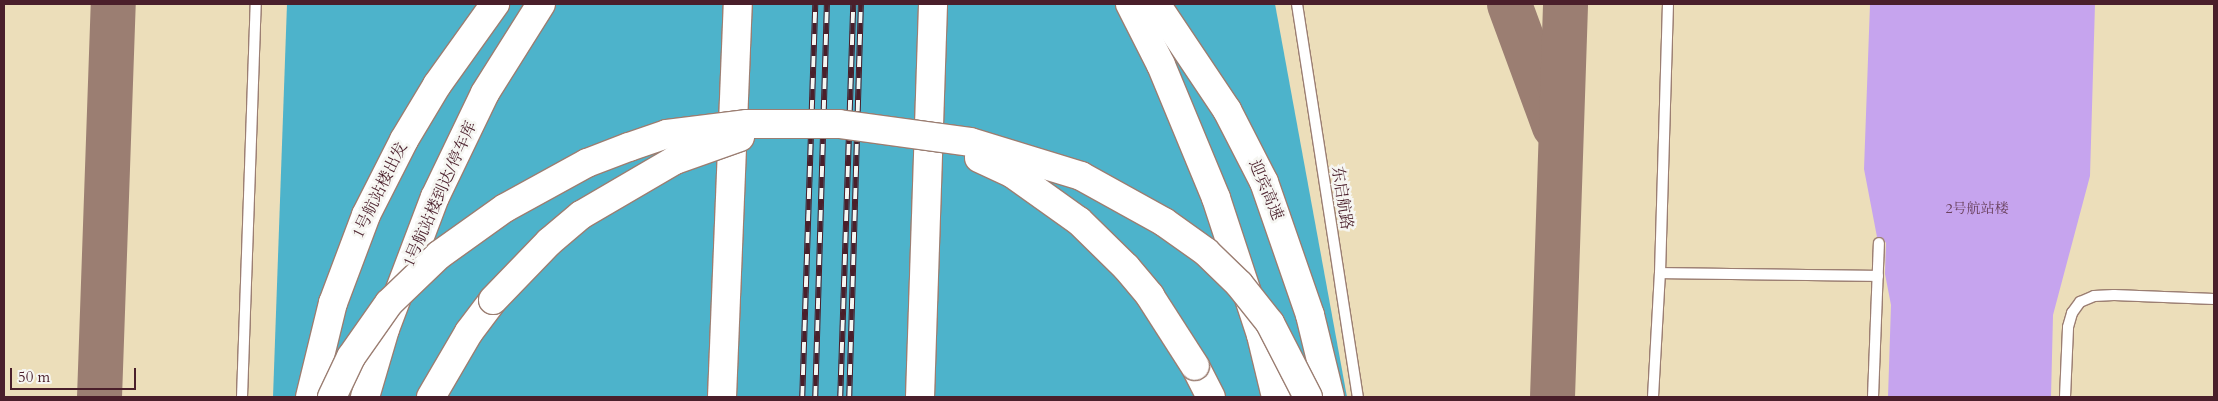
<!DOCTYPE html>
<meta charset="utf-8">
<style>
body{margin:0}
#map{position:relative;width:2218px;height:401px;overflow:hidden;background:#ecdeba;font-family:Cardo,"Noto Serif SC",serif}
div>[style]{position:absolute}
.water>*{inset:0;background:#4db3cb}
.taxiway>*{height:45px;margin:-22.5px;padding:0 22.5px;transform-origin:22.5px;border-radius:22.5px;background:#9b7e72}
.building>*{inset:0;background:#c6a4ee}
.roads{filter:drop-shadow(1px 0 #9b7e72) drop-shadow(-1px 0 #9b7e72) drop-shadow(0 1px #9b7e72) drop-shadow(0 -1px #9b7e72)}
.service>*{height:10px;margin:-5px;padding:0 5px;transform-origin:5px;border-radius:5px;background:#fff}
.primary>*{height:28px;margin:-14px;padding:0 14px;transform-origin:14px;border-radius:14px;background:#fff}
.trunk>*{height:28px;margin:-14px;padding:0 14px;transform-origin:14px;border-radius:14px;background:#fff}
.rail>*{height:5.5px;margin-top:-2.75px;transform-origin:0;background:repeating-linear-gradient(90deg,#f6f6f2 0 11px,#4a1f2b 0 22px);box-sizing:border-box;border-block:1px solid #4a1f2b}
.bridges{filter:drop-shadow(1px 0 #9b7e72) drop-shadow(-1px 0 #9b7e72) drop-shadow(0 1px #9b7e72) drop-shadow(0 -1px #9b7e72)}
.primary-bridge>*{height:28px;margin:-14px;padding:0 14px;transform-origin:14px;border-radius:14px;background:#fff}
span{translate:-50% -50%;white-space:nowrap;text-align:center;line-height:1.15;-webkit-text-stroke:5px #f6f6f2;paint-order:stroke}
.number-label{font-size:14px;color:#69405c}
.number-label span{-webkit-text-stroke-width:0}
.street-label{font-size:16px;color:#4a1f2b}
.frame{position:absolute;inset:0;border:5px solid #4a1f2b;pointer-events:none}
.scale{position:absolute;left:10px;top:368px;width:126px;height:22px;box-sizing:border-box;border:2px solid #4a1f2b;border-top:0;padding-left:6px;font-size:15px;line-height:18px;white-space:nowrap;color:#4a1f2b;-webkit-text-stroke:4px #f6f6f2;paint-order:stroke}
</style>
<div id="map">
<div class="water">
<div style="clip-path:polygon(287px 4px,1275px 4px,1347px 397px,273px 397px)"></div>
</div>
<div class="taxiway">
<div style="left:1509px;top:4px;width:130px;rotate:69.8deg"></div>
<div style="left:99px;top:397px;width:393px;rotate:-88deg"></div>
<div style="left:1552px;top:397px;width:393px;rotate:-88.1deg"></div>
</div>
<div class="building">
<div style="clip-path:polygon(1870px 4px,2095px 4px,2090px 176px,2053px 315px,2051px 397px,1888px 397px,1891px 305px,1885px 274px,1886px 243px,1883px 238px,1877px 237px,1864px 169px)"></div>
</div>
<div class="roads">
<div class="service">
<div style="left:1297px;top:4px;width:398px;rotate:81.2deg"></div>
<div style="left:1660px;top:273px;width:218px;rotate:0.8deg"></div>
<div style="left:242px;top:397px;width:393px;rotate:-88deg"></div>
<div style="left:1653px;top:397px;width:124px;rotate:-86.8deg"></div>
<div style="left:1660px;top:273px;width:269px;rotate:-88.3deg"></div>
<div style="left:1873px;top:397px;width:154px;rotate:-87.8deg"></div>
<div style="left:2065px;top:397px;width:70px;rotate:-87.5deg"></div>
<div style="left:2068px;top:327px;width:15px;rotate:-74deg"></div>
<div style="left:2072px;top:313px;width:14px;rotate:-54deg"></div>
<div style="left:2080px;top:302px;width:15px;rotate:-23deg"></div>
<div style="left:2094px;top:296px;width:20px;rotate:-3deg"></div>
<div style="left:2114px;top:295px;width:100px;rotate:2.3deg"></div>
</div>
<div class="primary">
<div style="left:1130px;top:4px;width:68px;rotate:63.1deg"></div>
<div style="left:1161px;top:65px;width:144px;rotate:67.5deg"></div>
<div style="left:1216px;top:198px;width:144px;rotate:71.8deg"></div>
<div style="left:1261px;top:335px;width:64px;rotate:76.4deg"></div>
<div style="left:1156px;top:4px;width:128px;rotate:56.2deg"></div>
<div style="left:1227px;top:110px;width:81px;rotate:62.8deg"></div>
<div style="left:1264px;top:182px;width:141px;rotate:70.9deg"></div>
<div style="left:1310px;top:315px;width:84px;rotate:76.3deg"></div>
<div style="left:1195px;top:366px;width:35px;rotate:63deg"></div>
<div style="left:310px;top:397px;width:97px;rotate:-76.3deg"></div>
<div style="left:333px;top:303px;width:94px;rotate:-69.4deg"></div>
<div style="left:366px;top:215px;width:84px;rotate:-63.1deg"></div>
<div style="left:404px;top:140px;width:64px;rotate:-59deg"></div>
<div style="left:437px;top:85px;width:100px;rotate:-54.4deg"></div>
<div style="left:365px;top:397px;width:71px;rotate:-73.6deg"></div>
<div style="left:385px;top:329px;width:141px;rotate:-69.3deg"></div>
<div style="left:435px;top:197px;width:115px;rotate:-64.3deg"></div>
<div style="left:485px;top:93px;width:105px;rotate:-57.8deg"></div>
<div style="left:431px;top:397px;width:75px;rotate:-59.7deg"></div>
<div style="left:469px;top:332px;width:40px;rotate:-53deg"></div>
</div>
<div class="trunk">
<div style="left:722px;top:397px;width:393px;rotate:-87.7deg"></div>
<div style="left:920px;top:397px;width:393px;rotate:-88.1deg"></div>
</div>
</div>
<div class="rail">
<div style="left:802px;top:397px;width:393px;rotate:-88.1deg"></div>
<div style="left:815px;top:397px;width:393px;rotate:-88.3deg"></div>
<div style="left:840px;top:397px;width:393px;rotate:-88.1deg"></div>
<div style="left:849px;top:397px;width:393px;rotate:-88.3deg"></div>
</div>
<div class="bridges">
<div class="primary-bridge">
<div style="left:979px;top:158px;width:38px;rotate:25deg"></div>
<div style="left:1013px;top:174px;width:81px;rotate:35.5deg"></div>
<div style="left:1079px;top:221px;width:66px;rotate:44.4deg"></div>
<div style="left:1126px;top:267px;width:38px;rotate:50deg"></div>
<div style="left:1150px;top:296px;width:83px;rotate:57.3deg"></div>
<div style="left:493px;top:300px;width:81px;rotate:-46deg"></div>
<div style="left:549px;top:242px;width:42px;rotate:-40.2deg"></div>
<div style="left:581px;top:215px;width:109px;rotate:-30.3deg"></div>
<div style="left:675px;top:160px;width:69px;rotate:-19.5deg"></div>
<div style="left:332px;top:397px;width:44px;rotate:-64.6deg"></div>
<div style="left:351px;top:357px;width:66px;rotate:-54.9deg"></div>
<div style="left:389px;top:303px;width:69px;rotate:-43.8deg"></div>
<div style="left:439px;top:255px;width:81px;rotate:-35.5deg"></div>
<div style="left:505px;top:208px;width:94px;rotate:-28.8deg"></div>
<div style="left:587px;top:163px;width:45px;rotate:-20.9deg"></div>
<div style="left:629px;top:147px;width:40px;rotate:-18.9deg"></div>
<div style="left:667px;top:134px;width:81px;rotate:-7.1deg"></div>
<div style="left:747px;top:124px;width:92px"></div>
<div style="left:839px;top:124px;width:132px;rotate:7.8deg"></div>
<div style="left:970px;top:142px;width:116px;rotate:17deg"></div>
<div style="left:1081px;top:176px;width:95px;rotate:29deg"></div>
<div style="left:1164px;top:222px;width:52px;rotate:35.5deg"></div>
<div style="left:1206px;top:252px;width:46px;rotate:44.1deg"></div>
<div style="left:1239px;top:284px;width:50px;rotate:51.5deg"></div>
<div style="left:1270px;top:323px;width:83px;rotate:62.8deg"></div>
</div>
</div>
<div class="number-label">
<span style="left:1977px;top:209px">2号航站楼</span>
</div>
<div class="street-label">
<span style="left:380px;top:190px;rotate:-64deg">1号航站楼出发</span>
<span style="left:1266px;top:190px;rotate:67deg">迎宾高速</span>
<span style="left:440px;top:194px;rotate:-66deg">1号航站楼到达/停车库</span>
<span style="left:1342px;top:198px;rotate:81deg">东启航路</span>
</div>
<div class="frame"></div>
<div class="scale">50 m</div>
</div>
